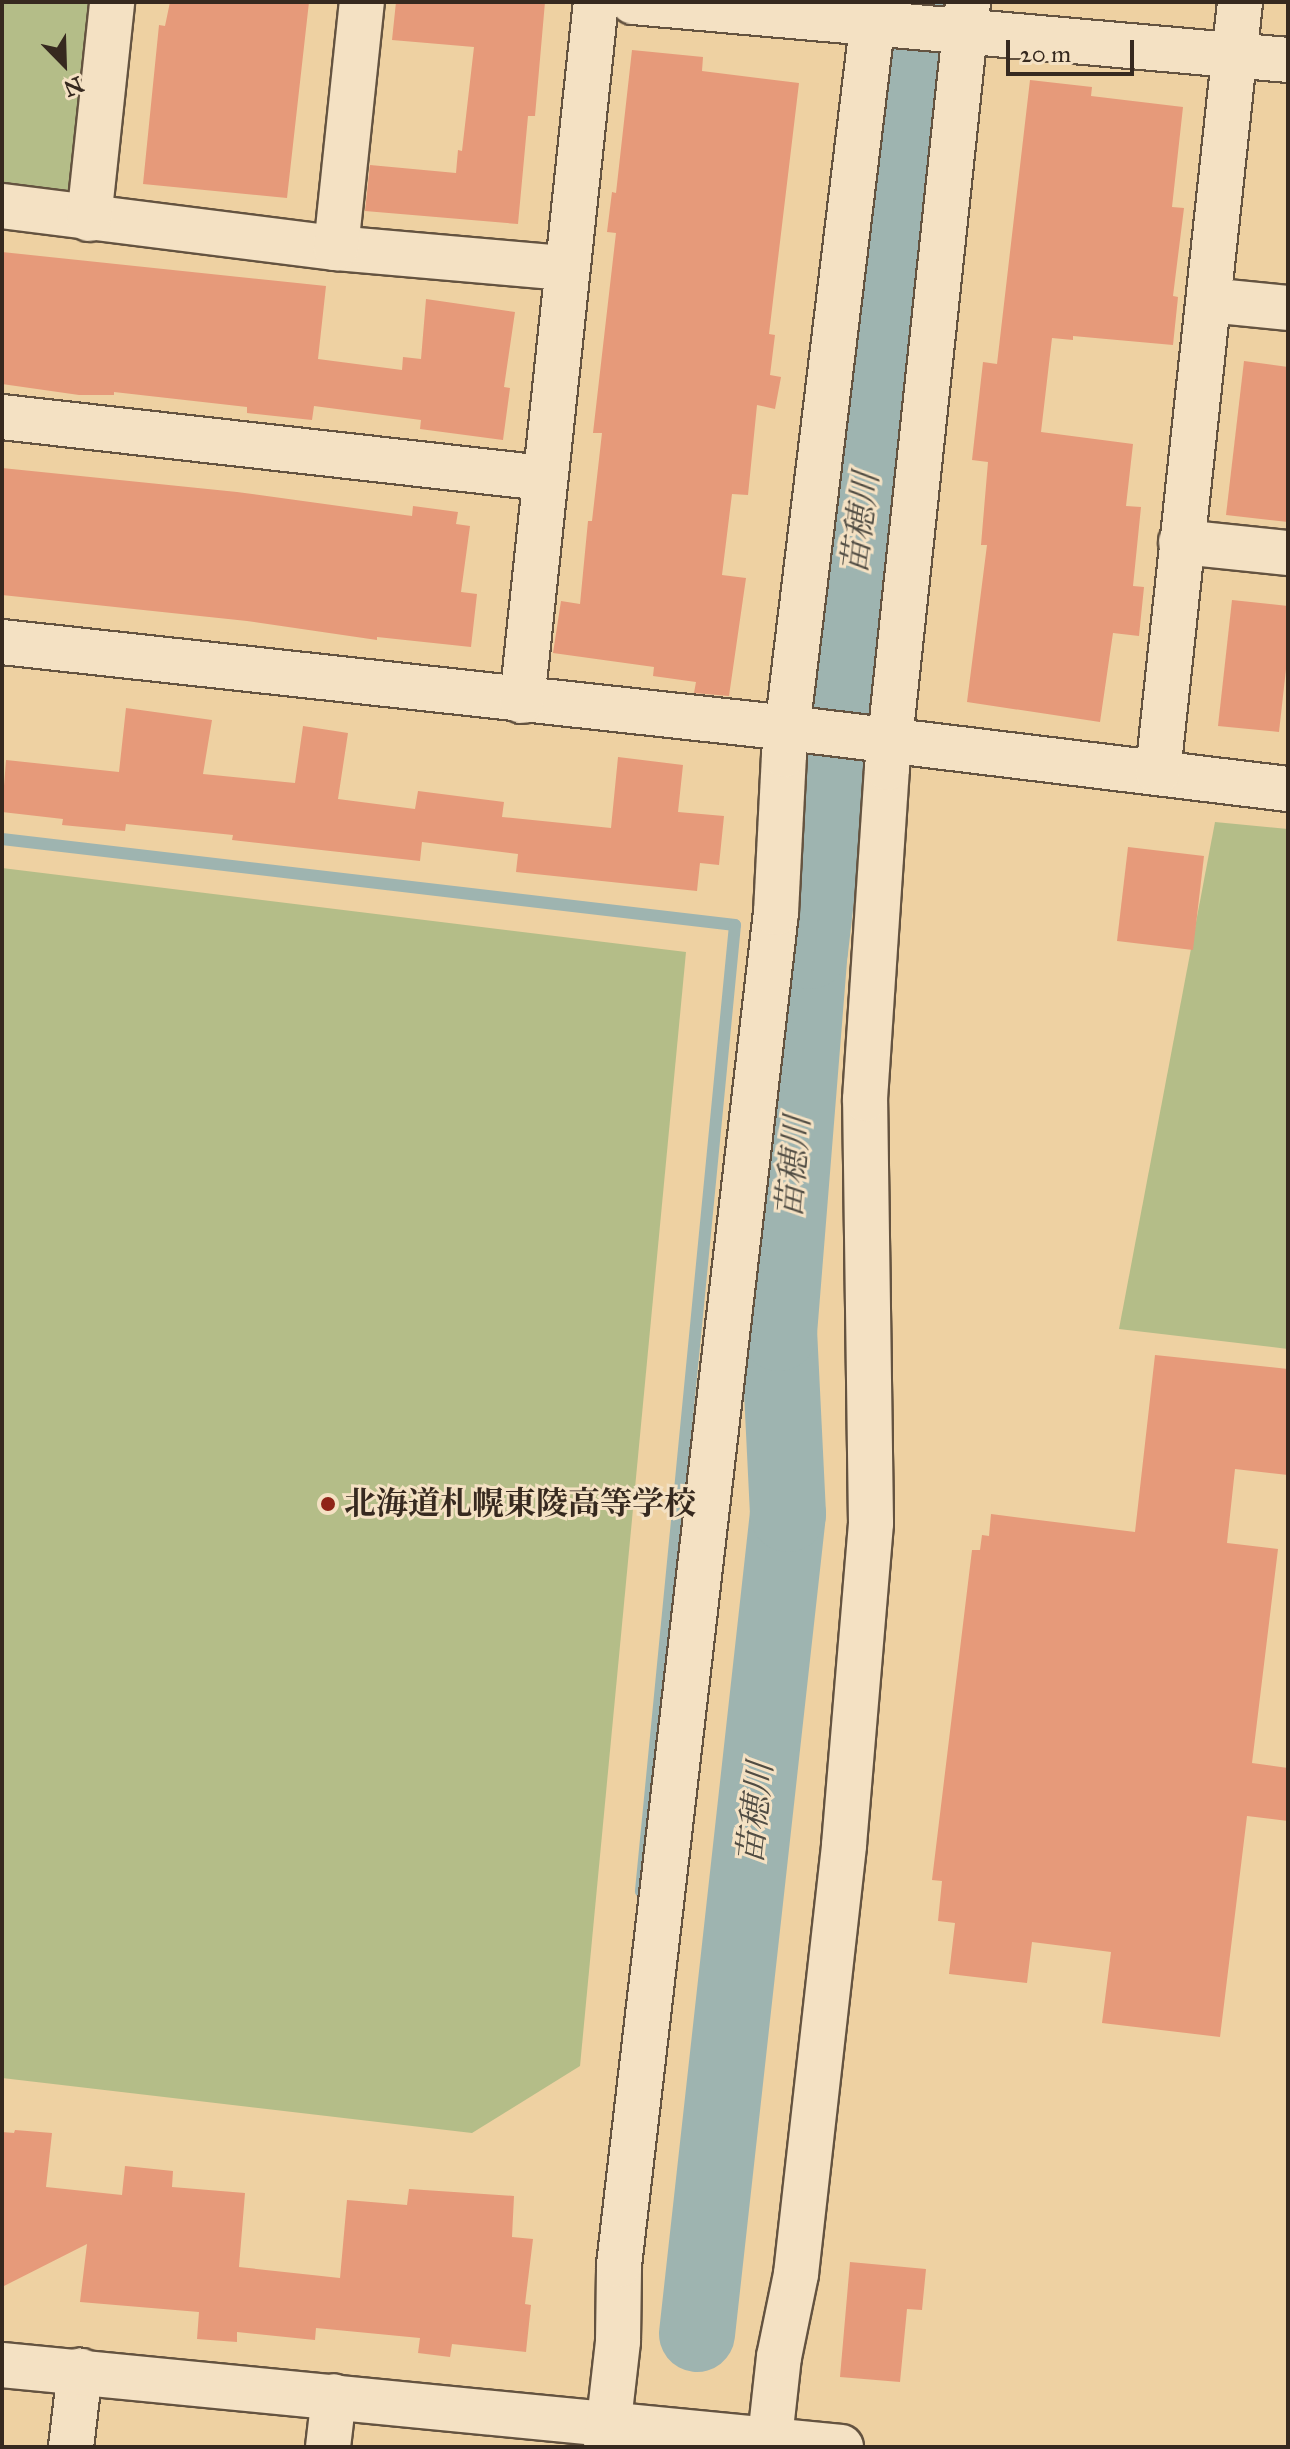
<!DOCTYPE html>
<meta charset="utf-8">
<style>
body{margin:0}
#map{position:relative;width:1290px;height:2449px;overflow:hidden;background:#eed1a2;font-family:"IM FELL Great Primer","Noto Serif JP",serif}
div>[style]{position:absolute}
.green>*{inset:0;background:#b4bd88}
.stream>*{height:12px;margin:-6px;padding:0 6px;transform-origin:6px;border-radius:6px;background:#9eb4b0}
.river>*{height:76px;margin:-38px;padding:0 38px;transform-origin:38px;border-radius:38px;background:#9eb4b0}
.building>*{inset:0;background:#e69a7a}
.roads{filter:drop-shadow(2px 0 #645340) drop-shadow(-2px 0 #645340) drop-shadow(0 2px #645340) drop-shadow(0 -2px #645340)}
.minor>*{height:44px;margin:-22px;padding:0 22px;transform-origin:22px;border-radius:22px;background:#f4e1c3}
.tertiary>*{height:44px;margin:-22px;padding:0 22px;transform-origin:22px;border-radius:22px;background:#f4e1c3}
.dots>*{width:22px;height:22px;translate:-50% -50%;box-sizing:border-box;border:4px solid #f4e1c3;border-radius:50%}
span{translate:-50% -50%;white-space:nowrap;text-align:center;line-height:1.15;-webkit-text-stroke:6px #f4e1c3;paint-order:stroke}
.poi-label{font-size:32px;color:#36291f;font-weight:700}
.left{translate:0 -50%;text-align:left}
.water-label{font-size:34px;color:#504c43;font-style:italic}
.frame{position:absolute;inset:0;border:4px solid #36291f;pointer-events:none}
.north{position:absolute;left:24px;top:24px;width:80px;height:80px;-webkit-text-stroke:6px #f4e1c3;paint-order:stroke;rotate:157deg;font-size:22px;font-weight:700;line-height:32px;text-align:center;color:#36291f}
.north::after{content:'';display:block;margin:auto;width:28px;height:36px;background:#36291f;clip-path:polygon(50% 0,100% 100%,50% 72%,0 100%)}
.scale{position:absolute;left:1006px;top:40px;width:128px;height:36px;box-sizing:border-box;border:4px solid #36291f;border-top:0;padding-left:10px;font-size:24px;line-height:28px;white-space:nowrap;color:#36291f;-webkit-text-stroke:6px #f4e1c3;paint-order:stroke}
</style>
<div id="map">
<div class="green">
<div style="clip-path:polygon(2px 2px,91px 2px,71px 196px,2px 189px)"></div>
<div style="clip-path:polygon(1215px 822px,1288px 829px,1288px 1349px,1119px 1329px)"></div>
<div style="clip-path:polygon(2px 868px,686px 952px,580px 2066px,472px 2133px,2px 2078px)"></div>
</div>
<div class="stream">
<div style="left:2px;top:839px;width:738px;rotate:6.69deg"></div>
<div style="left:735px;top:925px;width:971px;rotate:95.56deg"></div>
</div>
<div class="river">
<div style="left:697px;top:2334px;width:825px;rotate:-83.67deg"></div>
<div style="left:788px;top:1514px;width:181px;rotate:-92.8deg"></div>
<div style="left:779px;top:1333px;width:383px;rotate:-85.4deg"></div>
<div style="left:810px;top:951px;width:955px;rotate:-83.39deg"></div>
</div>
<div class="building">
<div style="clip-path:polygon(170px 2px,309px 2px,287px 198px,143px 184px,159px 25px,165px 26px)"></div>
<div style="clip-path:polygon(396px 2px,545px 2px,535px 116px,528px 116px,518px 224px,365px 211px,370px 165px,456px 173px,458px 150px,462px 151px,474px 47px,392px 40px)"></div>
<div style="clip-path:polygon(632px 50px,703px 57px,702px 71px,799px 83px,769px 334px,775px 335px,770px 375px,781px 377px,775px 409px,757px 405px,748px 495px,732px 494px,722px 575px,746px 578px,729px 696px,694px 693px,696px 682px,653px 676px,654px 667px,553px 653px,561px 601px,580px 604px,588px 521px,592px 521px,602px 433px,593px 433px,616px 233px,607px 232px,612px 192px,616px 193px)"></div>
<div style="clip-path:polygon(1030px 80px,1092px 87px,1091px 96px,1183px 107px,1172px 207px,1184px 208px,1173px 296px,1178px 297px,1173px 345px,1073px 336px,1073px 340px,1052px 338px,1041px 432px,1133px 444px,1126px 506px,1141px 507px,1133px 586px,1144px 587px,1139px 636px,1113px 633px,1100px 722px,967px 702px,987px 545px,981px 545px,988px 462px,972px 460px,983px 362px,997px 364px)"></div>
<div style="clip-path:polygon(2px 252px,326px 286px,318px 359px,402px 370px,403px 357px,421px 359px,426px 299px,515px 312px,504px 387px,510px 388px,503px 440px,420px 429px,421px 420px,314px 406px,312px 420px,247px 413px,247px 407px,114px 392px,114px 395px,79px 395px,2px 384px)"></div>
<div style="clip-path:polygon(1244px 361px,1288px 367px,1288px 522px,1226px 515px)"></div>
<div style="clip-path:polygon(2px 468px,237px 492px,412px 516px,413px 506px,458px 512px,456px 524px,470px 526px,461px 592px,477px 594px,471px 647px,377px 637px,377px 640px,247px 621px,2px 595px)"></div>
<div style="clip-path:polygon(1232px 600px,1288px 606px,1288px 651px,1279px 732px,1218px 726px)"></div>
<div style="clip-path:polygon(126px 708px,212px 720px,203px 774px,295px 783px,303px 726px,348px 733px,338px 799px,415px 809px,418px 791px,504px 802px,502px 817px,611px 828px,618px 757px,683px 765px,678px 812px,724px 816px,719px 865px,700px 863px,697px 891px,516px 872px,518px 854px,422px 842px,420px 861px,232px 840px,233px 835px,126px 824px,125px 831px,62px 825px,63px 819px,2px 812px,6px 760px,119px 772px)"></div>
<div style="clip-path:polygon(1128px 847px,1204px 856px,1193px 950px,1117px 941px)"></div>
<div style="clip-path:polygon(1155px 1355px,1288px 1369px,1288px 1475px,1235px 1469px,1227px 1543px,1278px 1549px,1252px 1763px,1288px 1768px,1288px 1821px,1247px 1816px,1220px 2037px,1102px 2023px,1111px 1952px,1032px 1942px,1027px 1983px,949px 1974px,955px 1923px,938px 1921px,942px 1881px,932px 1880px,972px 1550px,980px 1550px,982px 1535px,989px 1536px,991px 1514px,1135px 1532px)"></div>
<div style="clip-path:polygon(15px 2130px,52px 2133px,46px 2187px,122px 2195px,125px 2166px,173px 2171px,172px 2187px,245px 2193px,239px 2267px,340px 2278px,347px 2200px,407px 2205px,409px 2189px,514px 2196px,512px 2237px,533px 2239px,525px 2304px,531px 2305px,526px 2352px,452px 2344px,450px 2357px,418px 2353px,420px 2338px,316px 2328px,315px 2340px,237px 2332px,237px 2342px,197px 2339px,199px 2312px,80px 2302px,87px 2244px,2px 2287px,2px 2132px,14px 2133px)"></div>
<div style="clip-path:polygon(850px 2262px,926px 2269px,922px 2310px,907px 2309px,900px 2382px,840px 2377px)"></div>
</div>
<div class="roads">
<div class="minor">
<div style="left:633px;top:2px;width:658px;rotate:5.06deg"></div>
<div style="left:2px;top:206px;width:337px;rotate:7.2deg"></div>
<div style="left:336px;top:248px;width:231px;rotate:5deg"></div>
<div style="left:89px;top:219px;width:218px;rotate:-83.9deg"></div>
<div style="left:336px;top:248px;width:247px;rotate:-84deg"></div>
<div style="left:1209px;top:300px;width:79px;rotate:5.8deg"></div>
<div style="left:2px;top:417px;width:544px;rotate:6.43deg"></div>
<div style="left:1181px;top:542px;width:108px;rotate:5.9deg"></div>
<div style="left:2px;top:642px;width:791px;rotate:6.24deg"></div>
<div style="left:788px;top:728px;width:504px;rotate:6.96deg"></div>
<div style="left:522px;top:701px;width:703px;rotate:-83.96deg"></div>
<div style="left:1158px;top:772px;width:774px;rotate:-83.92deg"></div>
<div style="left:71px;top:2447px;width:77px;rotate:-83.2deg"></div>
<div style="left:328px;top:2447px;width:51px;rotate:-83.3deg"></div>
</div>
<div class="tertiary">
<div style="left:2px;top:2365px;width:843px;rotate:5.58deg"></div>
<div style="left:606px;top:2447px;width:107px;rotate:-83.5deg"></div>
<div style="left:618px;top:2341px;width:76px;rotate:-89.2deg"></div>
<div style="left:619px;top:2265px;width:1361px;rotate:-83.38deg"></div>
<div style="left:776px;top:913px;width:158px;rotate:-87.1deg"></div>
<div style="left:784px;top:755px;width:758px;rotate:-83.11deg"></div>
<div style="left:769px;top:2447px;width:91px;rotate:-83.7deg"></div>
<div style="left:779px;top:2357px;width:85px;rotate:-78.4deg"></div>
<div style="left:796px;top:2274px;width:432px;rotate:-83.6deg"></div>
<div style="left:844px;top:1845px;width:323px;rotate:-85.2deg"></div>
<div style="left:871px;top:1523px;width:424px;rotate:-90.8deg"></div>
<div style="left:865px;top:1099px;width:332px;rotate:-86.2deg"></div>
<div style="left:887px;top:768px;width:770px;rotate:-83.96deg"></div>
</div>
</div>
<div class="dots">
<div style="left:328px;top:1504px;background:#8f2418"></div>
</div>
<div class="poi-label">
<span class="left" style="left:344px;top:1504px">北海道札幌東陵高等学校</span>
</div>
<div class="water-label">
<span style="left:860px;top:523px;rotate:-83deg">苗穂川</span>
<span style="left:793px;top:1167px;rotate:-85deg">苗穂川</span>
<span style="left:755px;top:1813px;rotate:-84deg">苗穂川</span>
</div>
<div class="frame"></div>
<div class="north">N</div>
<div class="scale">20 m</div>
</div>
